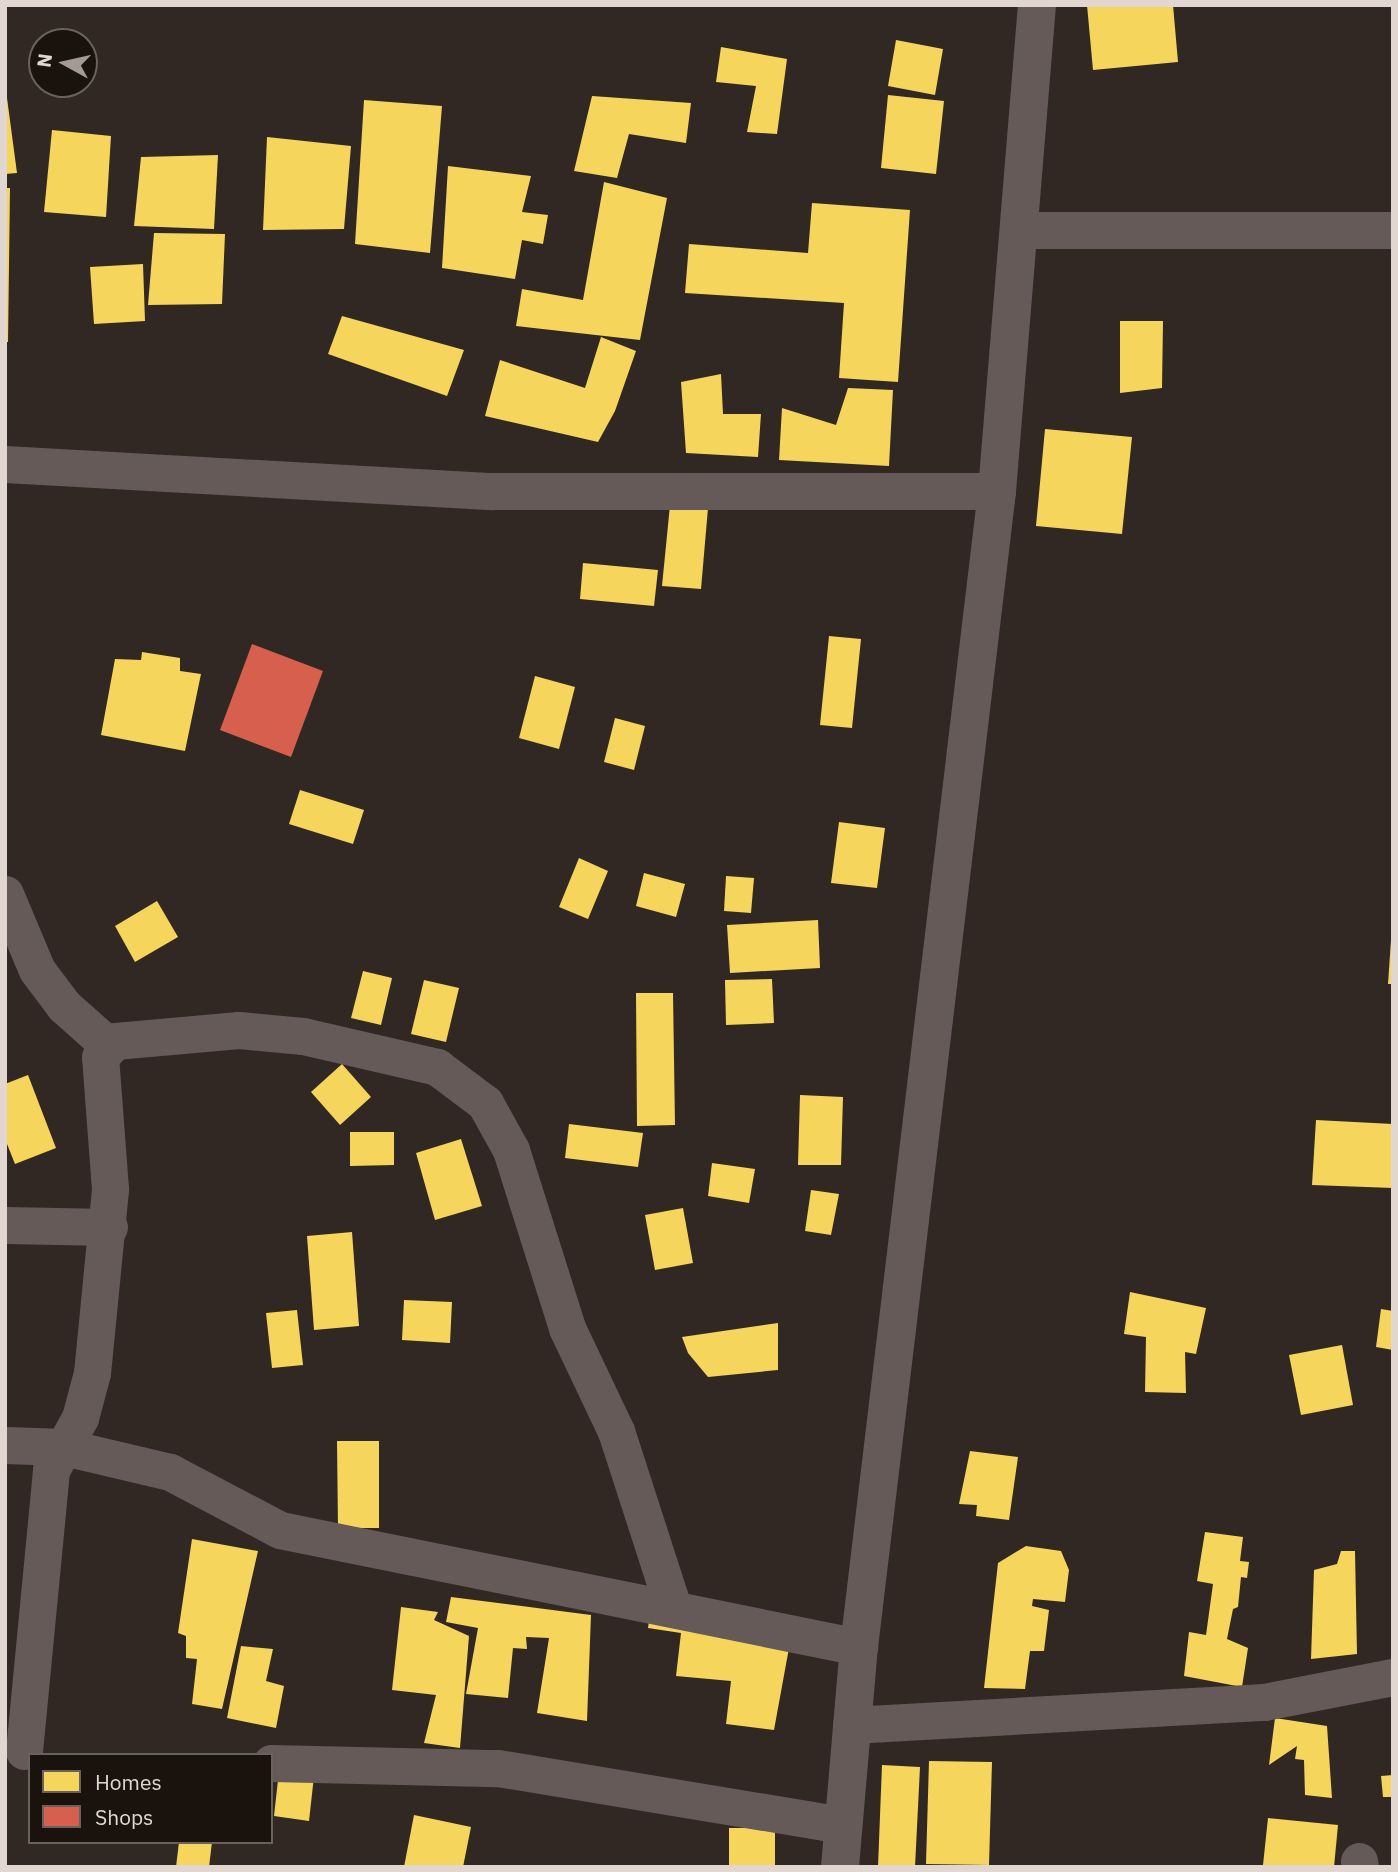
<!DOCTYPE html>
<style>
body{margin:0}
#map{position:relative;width:1398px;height:1872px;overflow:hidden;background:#312823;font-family:"IBM Plex Sans",sans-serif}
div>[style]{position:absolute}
.homes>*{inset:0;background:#f6d55c}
.shops>*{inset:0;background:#d6604d}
.minor>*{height:37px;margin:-18.5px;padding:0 18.5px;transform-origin:18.5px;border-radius:18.5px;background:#665a59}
.tertiary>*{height:38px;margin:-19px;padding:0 19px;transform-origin:19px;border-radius:19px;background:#665a59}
span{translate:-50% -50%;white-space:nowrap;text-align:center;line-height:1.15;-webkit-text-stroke:7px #19120d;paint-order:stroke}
.frame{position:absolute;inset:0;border:7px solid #e2d7d0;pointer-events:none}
.legend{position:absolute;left:28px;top:1753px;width:245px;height:91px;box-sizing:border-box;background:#19120d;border:2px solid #69615b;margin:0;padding:9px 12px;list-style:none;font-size:21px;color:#e2d7d0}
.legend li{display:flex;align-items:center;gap:14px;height:35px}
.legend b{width:35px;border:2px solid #69615b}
.north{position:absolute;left:28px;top:28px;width:70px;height:70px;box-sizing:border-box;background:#19120d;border:2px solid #69615b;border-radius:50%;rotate:278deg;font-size:19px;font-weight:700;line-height:28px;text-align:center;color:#e2d7d0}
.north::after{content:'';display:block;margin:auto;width:24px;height:32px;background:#a49a93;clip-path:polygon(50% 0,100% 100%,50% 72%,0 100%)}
</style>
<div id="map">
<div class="homes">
<div style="clip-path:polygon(1087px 5px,1173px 5px,1178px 62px,1093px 70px)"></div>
<div style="clip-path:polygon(896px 40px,943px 49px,935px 95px,888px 86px)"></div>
<div style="clip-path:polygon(721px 47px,787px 59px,777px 134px,747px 132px,756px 86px,716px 82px)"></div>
<div style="clip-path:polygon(5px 83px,17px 173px,5px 174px)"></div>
<div style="clip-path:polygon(888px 95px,944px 101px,936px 174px,881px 168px)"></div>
<div style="clip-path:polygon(592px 96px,691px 103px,686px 143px,629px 134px,617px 178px,574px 171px)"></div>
<div style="clip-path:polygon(364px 100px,442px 106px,430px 253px,355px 244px)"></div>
<div style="clip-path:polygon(52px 130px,111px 136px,106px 217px,44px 212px)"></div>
<div style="clip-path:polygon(267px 137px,351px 146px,344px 229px,263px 230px)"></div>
<div style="clip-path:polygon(218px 155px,214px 229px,134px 226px,141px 157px)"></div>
<div style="clip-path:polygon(448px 166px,531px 176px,522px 212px,548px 215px,543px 244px,522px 240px,515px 279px,442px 268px)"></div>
<div style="clip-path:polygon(604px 182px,667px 198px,640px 340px,516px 326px,522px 289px,583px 300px)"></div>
<div style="clip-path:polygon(5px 188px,10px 188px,8px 342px,5px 342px)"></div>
<div style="clip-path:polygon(812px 203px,910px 210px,898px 382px,839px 378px,844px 303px,685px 293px,689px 244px,808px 253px)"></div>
<div style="clip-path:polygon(154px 233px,225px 234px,222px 304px,148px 305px)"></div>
<div style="clip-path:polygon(143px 264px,145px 321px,94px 324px,90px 267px)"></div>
<div style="clip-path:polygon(342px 316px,464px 350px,447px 396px,328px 354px)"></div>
<div style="clip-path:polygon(1120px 321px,1163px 321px,1162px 388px,1120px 393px)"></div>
<div style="clip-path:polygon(601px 337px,636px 351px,615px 411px,598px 442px,485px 416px,500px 360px,585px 388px)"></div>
<div style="clip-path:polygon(721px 374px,723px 414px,761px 414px,758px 457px,686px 453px,681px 382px)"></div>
<div style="clip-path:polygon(848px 388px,893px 390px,889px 466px,779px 460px,782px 408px,836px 425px)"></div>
<div style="clip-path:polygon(1045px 429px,1132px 437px,1122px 534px,1036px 526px)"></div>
<div style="clip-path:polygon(670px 505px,708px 508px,701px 589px,662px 586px)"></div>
<div style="clip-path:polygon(583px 563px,658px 570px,654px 606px,580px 599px)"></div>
<div style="clip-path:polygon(829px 636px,861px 639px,852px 728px,820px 725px)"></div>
<div style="clip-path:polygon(142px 652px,180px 658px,180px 671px,201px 674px,185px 751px,101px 735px,115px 659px,141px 660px)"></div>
<div style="clip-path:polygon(535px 676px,575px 687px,559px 749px,519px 738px)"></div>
<div style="clip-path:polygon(615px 718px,645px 726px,634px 770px,604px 762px)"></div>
<div style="clip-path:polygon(300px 790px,364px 810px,353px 844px,289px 824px)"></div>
<div style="clip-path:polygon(839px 822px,885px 828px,877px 888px,831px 883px)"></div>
<div style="clip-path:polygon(579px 858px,608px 871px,588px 919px,559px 907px)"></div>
<div style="clip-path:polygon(644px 873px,685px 884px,676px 917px,636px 906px)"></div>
<div style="clip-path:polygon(726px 876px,754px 878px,751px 913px,724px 911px)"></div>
<div style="clip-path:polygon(157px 901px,178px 937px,135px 962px,115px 926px)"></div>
<div style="clip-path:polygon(818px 920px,820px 968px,730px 973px,727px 925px)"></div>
<div style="clip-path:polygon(1391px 940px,1393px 940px,1393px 984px,1388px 984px)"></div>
<div style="clip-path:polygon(363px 971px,392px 978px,381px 1025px,351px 1018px)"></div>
<div style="clip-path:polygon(772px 979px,774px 1023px,726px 1025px,725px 980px)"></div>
<div style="clip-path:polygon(424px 980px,459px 988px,446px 1042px,411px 1034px)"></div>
<div style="clip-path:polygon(636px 993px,673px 993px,675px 1125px,637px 1126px)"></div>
<div style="clip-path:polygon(342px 1064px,371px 1097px,340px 1125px,311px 1092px)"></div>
<div style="clip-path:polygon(28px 1075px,56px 1148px,15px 1164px,5px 1139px,5px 1084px)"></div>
<div style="clip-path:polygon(800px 1095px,843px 1097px,841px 1165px,798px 1165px)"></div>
<div style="clip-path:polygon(1316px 1120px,1393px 1124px,1393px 1188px,1312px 1185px)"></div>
<div style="clip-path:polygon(569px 1124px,643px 1133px,638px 1167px,565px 1158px)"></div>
<div style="clip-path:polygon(350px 1132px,394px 1132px,394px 1165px,350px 1166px)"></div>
<div style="clip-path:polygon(461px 1139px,482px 1206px,435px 1220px,416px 1153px)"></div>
<div style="clip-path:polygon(712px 1163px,755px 1169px,749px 1203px,708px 1196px)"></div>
<div style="clip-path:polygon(811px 1190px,839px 1194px,831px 1235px,805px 1231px)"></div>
<div style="clip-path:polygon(683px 1208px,693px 1263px,655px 1270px,645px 1215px)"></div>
<div style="clip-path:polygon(352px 1232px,359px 1326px,314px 1330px,307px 1236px)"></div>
<div style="clip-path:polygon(1130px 1292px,1206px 1308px,1196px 1354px,1185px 1352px,1186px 1393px,1145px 1392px,1146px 1337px,1124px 1334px)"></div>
<div style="clip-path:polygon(404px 1300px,452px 1302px,450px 1343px,402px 1340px)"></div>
<div style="clip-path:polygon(1381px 1309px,1393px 1311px,1393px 1350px,1376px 1347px)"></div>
<div style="clip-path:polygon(297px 1310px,303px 1365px,272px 1368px,266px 1313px)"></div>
<div style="clip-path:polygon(778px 1323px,778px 1370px,708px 1377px,688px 1353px,682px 1337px)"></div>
<div style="clip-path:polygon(1342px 1345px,1353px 1405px,1301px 1415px,1289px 1355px)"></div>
<div style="clip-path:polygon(337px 1441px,379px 1441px,379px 1528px,338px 1528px)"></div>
<div style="clip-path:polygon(970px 1451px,1018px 1457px,1009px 1520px,976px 1516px,977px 1505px,959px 1504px)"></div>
<div style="clip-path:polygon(1205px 1532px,1243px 1537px,1240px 1561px,1249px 1562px,1247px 1578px,1241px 1577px,1238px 1607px,1233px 1609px,1227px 1639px,1248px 1648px,1242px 1687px,1184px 1676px,1189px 1632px,1206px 1635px,1213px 1584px,1197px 1581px)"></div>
<div style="clip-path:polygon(192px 1539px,258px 1551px,222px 1709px,192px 1704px,197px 1659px,186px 1658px,186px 1636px,178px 1633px)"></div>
<div style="clip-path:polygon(1026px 1546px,1061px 1551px,1069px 1570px,1065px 1602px,1033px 1599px,1032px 1606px,1049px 1610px,1044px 1651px,1030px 1651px,1025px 1689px,984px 1688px,998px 1563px)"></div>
<div style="clip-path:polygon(1341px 1551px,1355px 1551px,1357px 1654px,1311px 1659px,1314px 1570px,1337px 1564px)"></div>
<div style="clip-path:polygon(451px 1597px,591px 1615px,587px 1721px,537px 1713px,549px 1638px,526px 1637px,527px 1649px,513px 1648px,508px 1698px,466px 1694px,478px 1628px,446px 1622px)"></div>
<div style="clip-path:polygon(401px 1607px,438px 1612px,434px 1620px,469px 1636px,460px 1748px,424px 1743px,436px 1695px,392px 1690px)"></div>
<div style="clip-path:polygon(650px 1613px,791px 1637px,774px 1730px,726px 1724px,731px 1681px,676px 1676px,681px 1633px,648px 1628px)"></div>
<div style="clip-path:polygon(241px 1646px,273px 1649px,266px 1681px,284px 1686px,276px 1728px,227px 1718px)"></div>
<div style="clip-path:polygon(1275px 1718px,1327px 1726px,1332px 1798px,1305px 1795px,1304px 1760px,1295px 1759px,1297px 1746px,1269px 1765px)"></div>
<div style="clip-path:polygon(929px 1761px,992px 1762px,989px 1865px,926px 1864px)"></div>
<div style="clip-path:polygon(280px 1762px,315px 1767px,309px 1821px,274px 1816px)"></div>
<div style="clip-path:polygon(882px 1765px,920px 1767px,915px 1867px,878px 1867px)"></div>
<div style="clip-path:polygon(1393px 1775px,1393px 1797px,1383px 1797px,1381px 1776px)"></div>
<div style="clip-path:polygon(414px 1815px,471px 1827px,463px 1867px,404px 1867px)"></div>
<div style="clip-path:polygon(1268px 1818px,1338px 1825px,1334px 1867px,1263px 1865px)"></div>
<div style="clip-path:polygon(729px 1828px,775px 1828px,775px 1867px,729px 1867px)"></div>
<div style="clip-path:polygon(179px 1842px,212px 1842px,209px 1867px,176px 1867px)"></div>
</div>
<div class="shops">
<div style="clip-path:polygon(252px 644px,323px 671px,291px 757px,220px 730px)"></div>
</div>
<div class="minor">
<div style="left:1018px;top:230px;width:375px"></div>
<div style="left:5px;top:464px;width:488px;rotate:3.2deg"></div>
<div style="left:492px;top:491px;width:505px"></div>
<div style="left:5px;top:894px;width:82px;rotate:67.2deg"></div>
<div style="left:37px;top:970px;width:45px;rotate:53.1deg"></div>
<div style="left:64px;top:1006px;width:59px;rotate:41.6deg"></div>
<div style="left:5px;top:1225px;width:104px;rotate:1.1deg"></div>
<div style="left:5px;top:1445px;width:59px;rotate:1.9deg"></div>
<div style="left:64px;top:1447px;width:109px;rotate:13.3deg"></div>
<div style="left:170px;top:1472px;width:124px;rotate:27.8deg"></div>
<div style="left:280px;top:1530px;width:591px;rotate:11.42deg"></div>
<div style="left:851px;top:1725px;width:414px;rotate:-3.2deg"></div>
<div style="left:1264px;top:1702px;width:131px;rotate:-11deg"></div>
<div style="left:24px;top:1751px;width:282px;rotate:-84.5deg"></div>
<div style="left:51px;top:1470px;width:60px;rotate:-60.9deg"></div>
<div style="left:80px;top:1418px;width:47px;rotate:-75.1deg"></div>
<div style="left:92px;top:1373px;width:185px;rotate:-84.4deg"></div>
<div style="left:110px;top:1189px;width:132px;rotate:-94.3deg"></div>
<div style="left:100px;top:1057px;width:22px;rotate:-47deg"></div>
<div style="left:115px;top:1041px;width:124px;rotate:-5.1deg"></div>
<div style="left:239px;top:1030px;width:64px;rotate:5.4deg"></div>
<div style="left:303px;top:1036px;width:138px;rotate:13deg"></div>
<div style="left:437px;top:1067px;width:60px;rotate:36.9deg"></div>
<div style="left:485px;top:1103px;width:54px;rotate:61deg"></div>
<div style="left:511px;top:1150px;width:187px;rotate:72.5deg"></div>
<div style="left:567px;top:1328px;width:114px;rotate:64.6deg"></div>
<div style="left:616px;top:1431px;width:185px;rotate:72.1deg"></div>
<div style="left:271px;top:1763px;width:227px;rotate:1.3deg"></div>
<div style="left:498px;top:1768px;width:349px;rotate:9.4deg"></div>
<div style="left:1359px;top:1861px;width:6px;rotate:81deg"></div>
</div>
<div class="tertiary">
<div style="left:840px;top:1867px;width:221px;rotate:-85.1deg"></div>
<div style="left:859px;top:1647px;width:1164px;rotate:-83.19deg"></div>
<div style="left:997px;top:491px;width:488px;rotate:-85.3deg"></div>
</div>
<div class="frame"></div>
<ul class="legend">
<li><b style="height:19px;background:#f6d55c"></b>Homes</li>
<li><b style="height:19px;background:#d6604d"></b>Shops</li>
</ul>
<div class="north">N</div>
</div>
